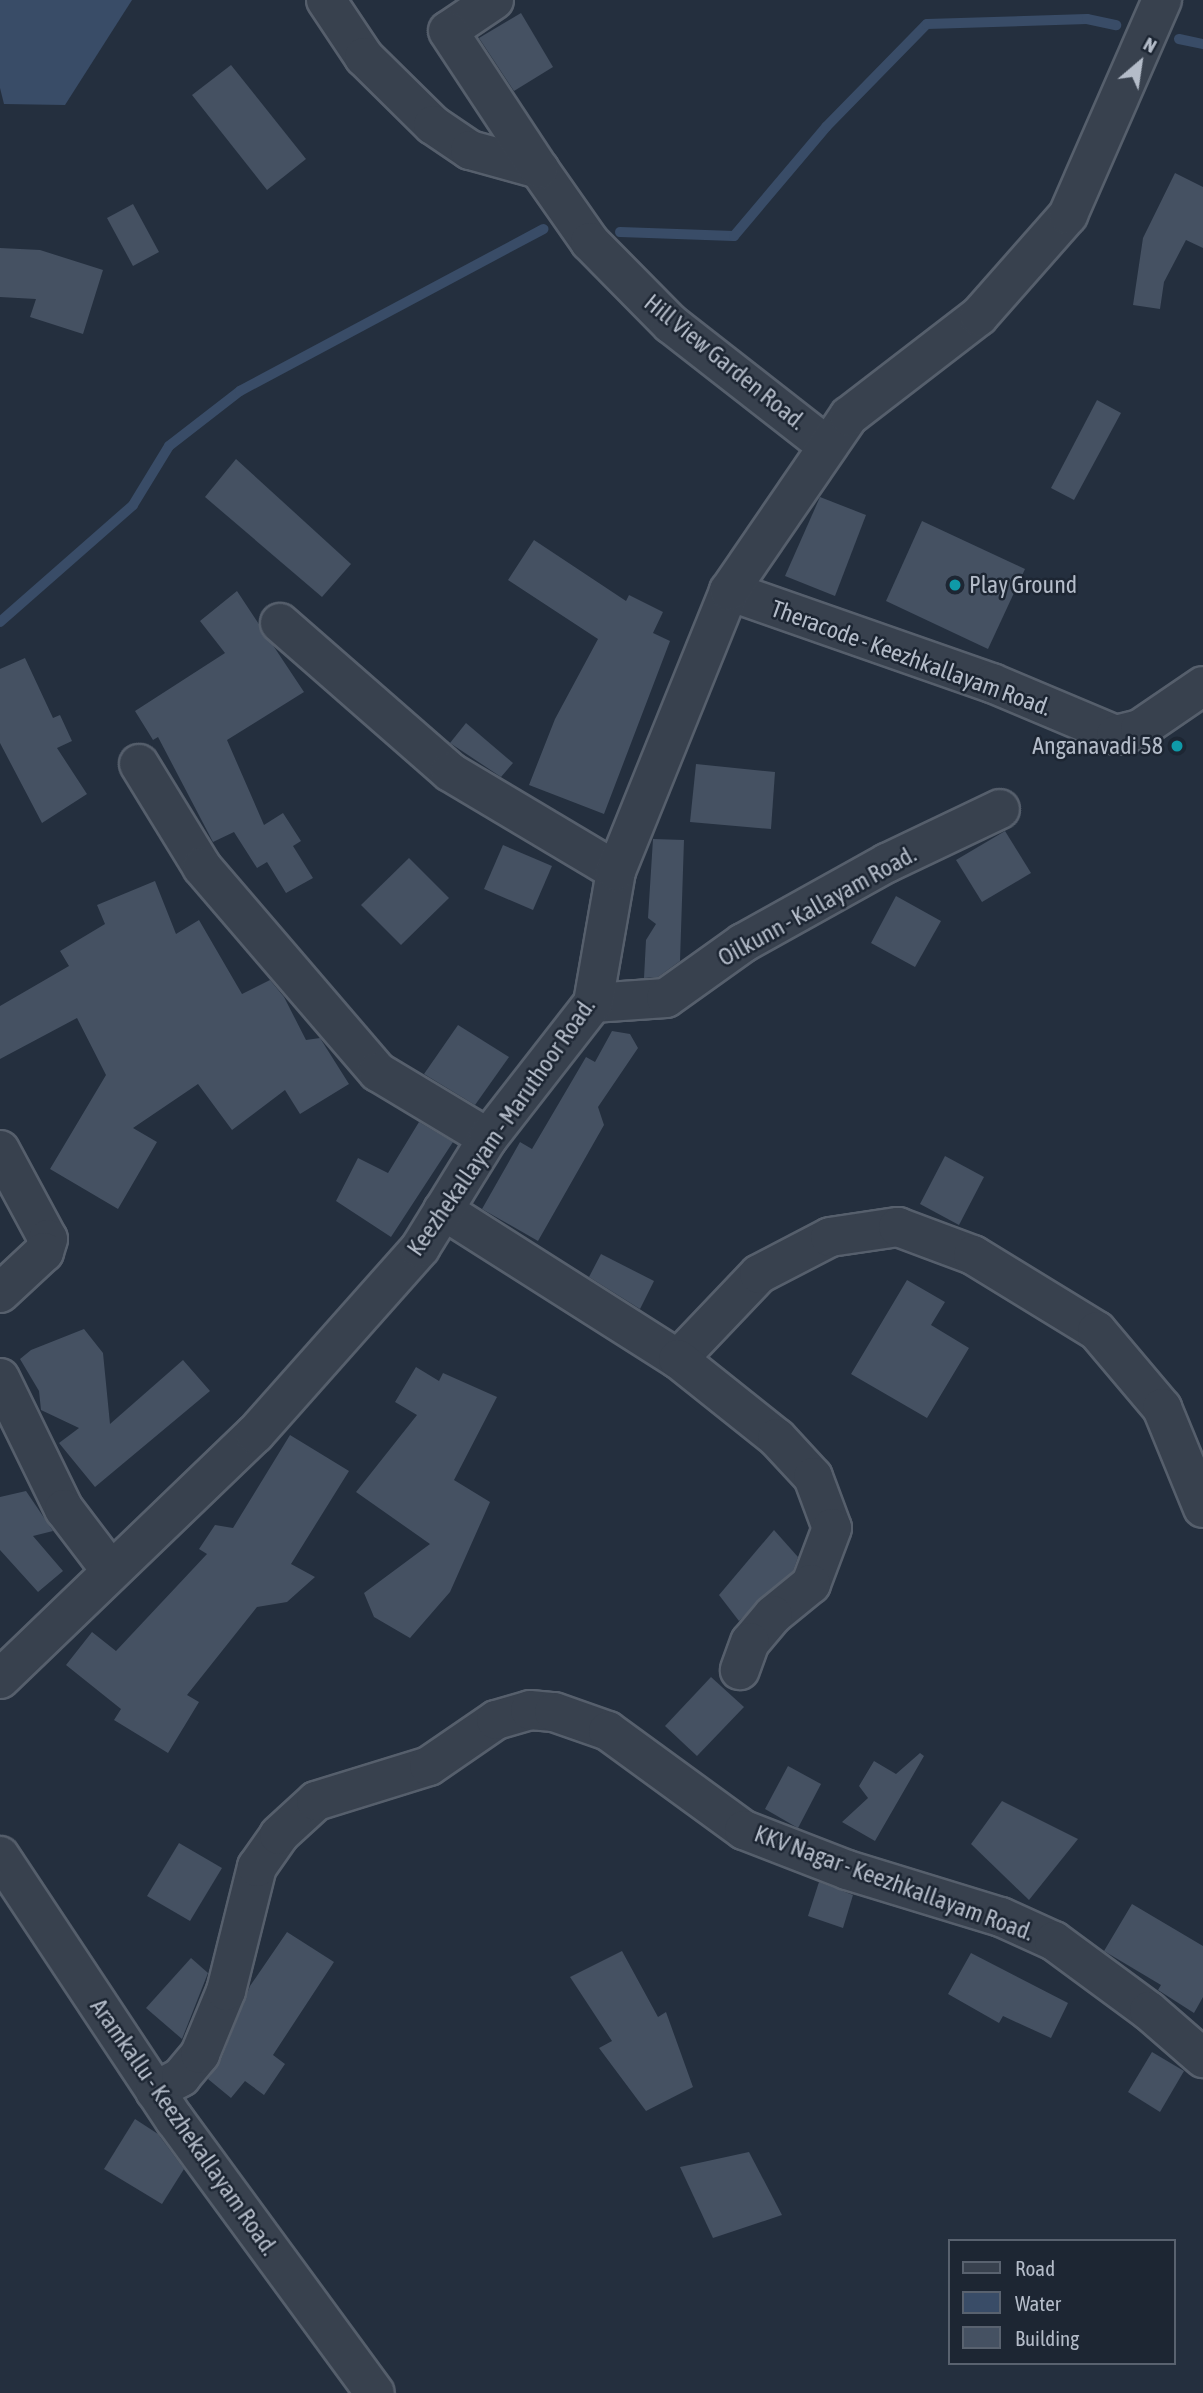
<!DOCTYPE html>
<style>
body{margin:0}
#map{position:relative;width:1203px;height:2393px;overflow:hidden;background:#242f3e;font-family:"Asap Condensed",sans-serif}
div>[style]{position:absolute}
.water>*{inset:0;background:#394c67}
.stream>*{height:10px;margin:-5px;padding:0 5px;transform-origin:5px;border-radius:5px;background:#394c67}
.building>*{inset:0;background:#455162}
.roads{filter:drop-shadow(2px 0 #565f6c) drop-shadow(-2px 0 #565f6c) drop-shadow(0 2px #565f6c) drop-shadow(0 -2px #565f6c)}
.minor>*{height:38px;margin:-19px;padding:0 19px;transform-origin:19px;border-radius:19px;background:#38414e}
.dots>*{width:19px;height:19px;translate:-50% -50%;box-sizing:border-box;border:4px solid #1d2633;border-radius:50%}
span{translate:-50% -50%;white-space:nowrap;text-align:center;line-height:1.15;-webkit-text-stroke:5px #1d2633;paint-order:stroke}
.street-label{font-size:24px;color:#b4bcc9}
.poi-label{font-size:24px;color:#b4bcc9}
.left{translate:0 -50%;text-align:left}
.right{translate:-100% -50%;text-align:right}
.legend{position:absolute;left:948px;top:2239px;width:228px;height:126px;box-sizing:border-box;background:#1d2633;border:2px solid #59626f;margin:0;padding:9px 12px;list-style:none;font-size:21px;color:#b4bcc9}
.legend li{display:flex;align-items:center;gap:14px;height:35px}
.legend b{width:35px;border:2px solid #59626f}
.north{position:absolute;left:1105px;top:28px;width:70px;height:70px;-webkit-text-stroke:5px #1d2633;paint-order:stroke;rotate:29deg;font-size:19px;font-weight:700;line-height:28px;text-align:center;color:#b4bcc9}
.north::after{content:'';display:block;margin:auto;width:24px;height:32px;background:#b4bcc9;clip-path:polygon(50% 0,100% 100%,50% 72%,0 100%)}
</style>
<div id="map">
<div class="water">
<div style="clip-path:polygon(0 0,132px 0,65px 105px,4px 104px,0 88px)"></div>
</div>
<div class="stream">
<div style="left:1179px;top:39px;width:25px;rotate:12deg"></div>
<div style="left:620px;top:232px;width:114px;rotate:2deg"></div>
<div style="left:734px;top:236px;width:143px;rotate:-49.8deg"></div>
<div style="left:826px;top:127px;width:144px;rotate:-45.6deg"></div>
<div style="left:927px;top:24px;width:160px;rotate:-1.8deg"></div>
<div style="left:1087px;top:19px;width:30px;rotate:12deg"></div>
<div style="left:0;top:622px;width:177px;rotate:-41.3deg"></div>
<div style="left:133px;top:505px;width:69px;rotate:-58.6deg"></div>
<div style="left:169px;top:446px;width:90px;rotate:-37.8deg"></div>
<div style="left:240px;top:391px;width:344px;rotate:-28.1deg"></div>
</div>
<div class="building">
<div style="clip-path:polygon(521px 13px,553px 67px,514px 91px,479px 38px)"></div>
<div style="clip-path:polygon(231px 65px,306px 159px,267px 190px,192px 95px)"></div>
<div style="clip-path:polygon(1175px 173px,1203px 187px,1203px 248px,1186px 240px,1164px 282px,1160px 309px,1133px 305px,1143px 238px)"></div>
<div style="clip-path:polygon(133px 204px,159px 252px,133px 266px,107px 218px)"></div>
<div style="clip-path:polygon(0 248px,40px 250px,103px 270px,83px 334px,30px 317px,36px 299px,0 297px)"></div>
<div style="clip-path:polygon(1097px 400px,1121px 413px,1074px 500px,1051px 488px)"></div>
<div style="clip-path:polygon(236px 459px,351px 564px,322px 597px,205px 497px)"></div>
<div style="clip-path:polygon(820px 497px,866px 515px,835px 596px,785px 576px)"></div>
<div style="clip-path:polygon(922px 521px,1025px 569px,988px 649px,886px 601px)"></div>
<div style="clip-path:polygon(534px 540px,626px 601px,629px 595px,663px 612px,653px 633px,670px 641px,604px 814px,529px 785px,555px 719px,598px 639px,508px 580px)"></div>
<div style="clip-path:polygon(237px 591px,304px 692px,227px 740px,264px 825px,283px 813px,301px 841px,293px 846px,313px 878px,286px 893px,267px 862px,257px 868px,234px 832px,213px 842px,158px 737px,153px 740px,135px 711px,225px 653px,200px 621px)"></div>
<div style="clip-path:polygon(25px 658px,53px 718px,60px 715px,72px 741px,57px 748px,87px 794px,42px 823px,0 743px,0 669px)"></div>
<div style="clip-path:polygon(466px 723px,513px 763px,501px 777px,450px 743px)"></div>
<div style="clip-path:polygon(696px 764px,775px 772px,771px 829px,690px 822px)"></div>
<div style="clip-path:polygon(1005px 831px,1031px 873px,982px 902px,956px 860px)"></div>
<div style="clip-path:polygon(653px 839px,684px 840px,680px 961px,658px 977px,644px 978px,646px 940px,656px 924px,648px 918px)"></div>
<div style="clip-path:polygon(503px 845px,552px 866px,533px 910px,484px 889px)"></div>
<div style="clip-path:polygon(409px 858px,449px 898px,401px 945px,361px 905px)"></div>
<div style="clip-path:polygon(155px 881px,176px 934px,199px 920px,242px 994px,270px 980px,284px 997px,306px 1040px,320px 1038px,349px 1084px,300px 1114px,285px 1090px,232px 1130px,198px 1084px,133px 1128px,157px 1142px,118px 1209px,50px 1169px,106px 1075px,77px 1018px,0 1059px,0 1006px,69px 966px,60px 951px,105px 924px,97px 905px)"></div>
<div style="clip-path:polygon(896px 896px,941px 921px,915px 967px,871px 943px)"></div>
<div style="clip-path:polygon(458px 1025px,509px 1057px,475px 1105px,424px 1074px)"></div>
<div style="clip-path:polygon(612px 1031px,630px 1034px,638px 1048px,598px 1107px,604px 1125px,538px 1241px,482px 1209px,520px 1142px,532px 1149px,586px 1057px,595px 1062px)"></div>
<div style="clip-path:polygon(419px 1122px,453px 1142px,391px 1237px,336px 1201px,358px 1158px,388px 1173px)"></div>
<div style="clip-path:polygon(945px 1156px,984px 1177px,959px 1225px,920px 1204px)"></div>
<div style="clip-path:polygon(601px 1254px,654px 1281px,640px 1309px,589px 1277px)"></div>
<div style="clip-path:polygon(907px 1280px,945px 1302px,931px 1325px,969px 1348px,927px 1418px,851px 1374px)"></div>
<div style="clip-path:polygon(84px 1329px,103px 1353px,110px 1424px,183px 1360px,210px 1391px,95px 1487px,59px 1443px,79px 1428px,41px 1410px,39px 1391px,20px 1359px,31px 1350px)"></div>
<div style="clip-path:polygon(416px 1367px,439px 1381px,443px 1373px,497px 1397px,454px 1480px,490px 1502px,450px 1592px,410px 1638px,374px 1617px,364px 1593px,430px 1544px,356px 1492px,417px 1415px,395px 1402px)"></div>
<div style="clip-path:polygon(290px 1435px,349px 1471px,291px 1564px,315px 1577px,287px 1602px,257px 1607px,187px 1695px,199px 1702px,168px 1753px,114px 1720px,121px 1709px,66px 1665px,92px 1632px,116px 1651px,207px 1554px,199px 1549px,215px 1525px,233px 1528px)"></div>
<div style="clip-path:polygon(26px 1491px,53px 1531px,33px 1536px,63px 1571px,38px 1592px,0 1550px,0 1497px)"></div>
<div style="clip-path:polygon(774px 1530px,798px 1557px,793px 1571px,739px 1621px,719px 1595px)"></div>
<div style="clip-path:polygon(711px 1677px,744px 1707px,697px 1756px,665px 1726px)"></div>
<div style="clip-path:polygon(920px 1753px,924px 1756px,875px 1841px,842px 1822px,868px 1798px,859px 1786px,874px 1761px,896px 1774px)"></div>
<div style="clip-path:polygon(788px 1766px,821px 1784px,798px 1828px,765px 1809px)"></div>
<div style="clip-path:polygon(1002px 1801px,1078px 1839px,1029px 1900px,971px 1844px)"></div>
<div style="clip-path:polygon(179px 1843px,222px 1868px,190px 1921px,147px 1896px)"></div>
<div style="clip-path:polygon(819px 1882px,853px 1895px,843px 1928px,808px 1916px)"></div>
<div style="clip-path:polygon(1132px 1904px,1203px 1946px,1203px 1997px,1194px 2013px,1158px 1990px,1161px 1985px,1104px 1951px)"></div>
<div style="clip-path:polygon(287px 1932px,334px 1962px,273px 2055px,285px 2064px,264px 2095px,245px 2081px,231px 2098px,208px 2079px,220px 2062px,250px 1986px)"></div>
<div style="clip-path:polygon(622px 1951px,658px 2017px,666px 2012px,693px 2087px,646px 2111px,599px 2048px,612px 2041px,570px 1977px)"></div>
<div style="clip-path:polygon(971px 1953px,1068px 2003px,1051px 2038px,1003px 2016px,999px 2023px,948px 1994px)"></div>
<div style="clip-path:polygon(191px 1958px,208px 1973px,182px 2039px,146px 2008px)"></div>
<div style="clip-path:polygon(1152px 2052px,1184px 2071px,1160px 2112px,1128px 2092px)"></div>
<div style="clip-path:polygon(135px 2119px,158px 2134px,184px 2169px,162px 2204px,104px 2169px)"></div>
<div style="clip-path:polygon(749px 2152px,782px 2215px,713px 2238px,680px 2167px)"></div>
</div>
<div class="roads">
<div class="minor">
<div style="left:326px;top:0;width:69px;rotate:56.3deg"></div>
<div style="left:364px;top:57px;width:97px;rotate:44.6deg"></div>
<div style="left:433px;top:125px;width:45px;rotate:34deg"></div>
<div style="left:470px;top:150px;width:72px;rotate:15.4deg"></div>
<div style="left:539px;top:169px;width:89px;rotate:55.1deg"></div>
<div style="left:590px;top:242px;width:115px;rotate:45.4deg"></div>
<div style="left:671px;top:324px;width:198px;rotate:38deg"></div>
<div style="left:494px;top:0;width:55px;rotate:146deg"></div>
<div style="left:448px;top:31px;width:165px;rotate:56.6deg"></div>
<div style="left:729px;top:591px;width:279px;rotate:19.3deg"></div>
<div style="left:992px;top:683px;width:134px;rotate:22.8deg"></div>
<div style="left:1116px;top:735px;width:25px;rotate:-14deg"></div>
<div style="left:1140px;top:729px;width:76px;rotate:-34.3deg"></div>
<div style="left:280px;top:623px;width:226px;rotate:41.2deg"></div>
<div style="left:450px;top:772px;width:193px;rotate:30.8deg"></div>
<div style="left:139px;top:764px;width:121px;rotate:58.5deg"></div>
<div style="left:202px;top:867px;width:270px;rotate:49.4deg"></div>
<div style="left:378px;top:1072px;width:128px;rotate:31deg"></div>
<div style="left:593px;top:1003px;width:73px;rotate:-3.9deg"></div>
<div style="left:666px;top:998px;width:95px;rotate:-35.5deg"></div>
<div style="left:743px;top:943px;width:165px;rotate:-29.1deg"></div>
<div style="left:887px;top:863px;width:125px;rotate:-25.5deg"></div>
<div style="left:0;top:1150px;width:101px;rotate:61.7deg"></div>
<div style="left:48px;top:1239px;width:14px;rotate:107deg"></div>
<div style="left:44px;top:1252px;width:60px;rotate:137deg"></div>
<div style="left:443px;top:1210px;width:278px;rotate:32.4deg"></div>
<div style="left:678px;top:1359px;width:117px;rotate:-46.4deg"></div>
<div style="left:759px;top:1274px;width:80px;rotate:-27.5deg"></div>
<div style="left:830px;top:1237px;width:69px;rotate:-8.4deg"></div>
<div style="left:898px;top:1227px;width:80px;rotate:20.5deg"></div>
<div style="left:973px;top:1255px;width:145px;rotate:31.5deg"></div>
<div style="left:1097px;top:1331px;width:101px;rotate:49.8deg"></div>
<div style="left:1162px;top:1408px;width:108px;rotate:67.7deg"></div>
<div style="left:678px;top:1359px;width:127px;rotate:38.6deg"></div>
<div style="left:777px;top:1438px;width:53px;rotate:47.3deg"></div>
<div style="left:813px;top:1477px;width:54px;rotate:69.6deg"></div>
<div style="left:832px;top:1528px;width:60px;rotate:110.6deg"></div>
<div style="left:811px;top:1584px;width:49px;rotate:140.8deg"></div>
<div style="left:773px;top:1615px;width:35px;rotate:130deg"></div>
<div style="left:750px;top:1642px;width:30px;rotate:110deg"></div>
<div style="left:0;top:1378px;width:146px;rotate:64deg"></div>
<div style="left:64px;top:1509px;width:78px;rotate:52.8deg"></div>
<div style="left:0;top:1679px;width:354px;rotate:-43.9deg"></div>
<div style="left:255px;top:1434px;width:249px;rotate:-48.4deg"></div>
<div style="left:420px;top:1248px;width:129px;rotate:-58.3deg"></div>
<div style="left:488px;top:1138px;width:171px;rotate:-52.1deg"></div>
<div style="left:593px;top:1003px;width:134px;rotate:-80.1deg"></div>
<div style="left:616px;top:871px;width:302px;rotate:-68deg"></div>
<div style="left:729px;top:591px;width:212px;rotate:-55.6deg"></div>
<div style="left:849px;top:416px;width:164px;rotate:-37.6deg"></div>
<div style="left:979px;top:316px;width:135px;rotate:-48.6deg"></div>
<div style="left:1068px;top:215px;width:235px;rotate:-66.4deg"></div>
<div style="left:0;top:1856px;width:317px;rotate:56.5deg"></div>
<div style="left:175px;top:2120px;width:338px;rotate:53.8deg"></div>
<div style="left:155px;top:2091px;width:30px;rotate:-28deg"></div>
<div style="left:181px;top:2077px;width:30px;rotate:-50deg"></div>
<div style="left:200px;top:2054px;width:68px;rotate:-67.6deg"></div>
<div style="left:226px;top:1991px;width:128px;rotate:-76deg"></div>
<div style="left:257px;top:1867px;width:39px;rotate:-55deg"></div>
<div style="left:279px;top:1835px;width:50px;rotate:-42.6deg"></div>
<div style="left:316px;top:1801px;width:118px;rotate:-17.2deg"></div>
<div style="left:429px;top:1766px;width:81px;rotate:-34.5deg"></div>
<div style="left:496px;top:1720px;width:35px;rotate:-16deg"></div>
<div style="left:530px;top:1710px;width:24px;rotate:5deg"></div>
<div style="left:554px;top:1712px;width:57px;rotate:19.4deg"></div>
<div style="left:608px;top:1731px;width:168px;rotate:36.1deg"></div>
<div style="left:744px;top:1830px;width:110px;rotate:21.2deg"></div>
<div style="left:847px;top:1870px;width:161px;rotate:17deg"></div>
<div style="left:1001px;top:1917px;width:58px;rotate:24.4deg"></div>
<div style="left:1054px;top:1941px;width:118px;rotate:36.4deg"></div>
<div style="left:1149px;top:2011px;width:72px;rotate:41deg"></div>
</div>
</div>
<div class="dots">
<div style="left:955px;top:585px;background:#0f9aa8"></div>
<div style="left:1177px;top:746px;background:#0f9aa8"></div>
</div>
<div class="street-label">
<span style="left:725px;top:362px;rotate:39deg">Hill View Garden Road.</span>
<span style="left:911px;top:658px;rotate:20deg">Theracode - Keezhkallayam Road.</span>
<span style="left:817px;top:906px;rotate:-29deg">Oilkunn - Kallayam Road.</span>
<span style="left:501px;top:1127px;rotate:-55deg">Keezhekallayam - Maruthoor Road.</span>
<span style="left:894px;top:1883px;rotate:20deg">KKV Nagar - Keezhkallayam Road.</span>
<span style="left:184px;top:2127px;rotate:55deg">Aramkallu - Keezhekallayam Road.</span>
</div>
<div class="poi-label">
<span class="left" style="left:969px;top:585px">Play Ground</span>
<span class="right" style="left:1163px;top:746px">Anganavadi 58</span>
</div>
<ul class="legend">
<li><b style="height:9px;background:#38414e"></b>Road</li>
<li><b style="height:19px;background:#394c67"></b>Water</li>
<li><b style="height:19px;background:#455162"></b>Building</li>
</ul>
<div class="north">N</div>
</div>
